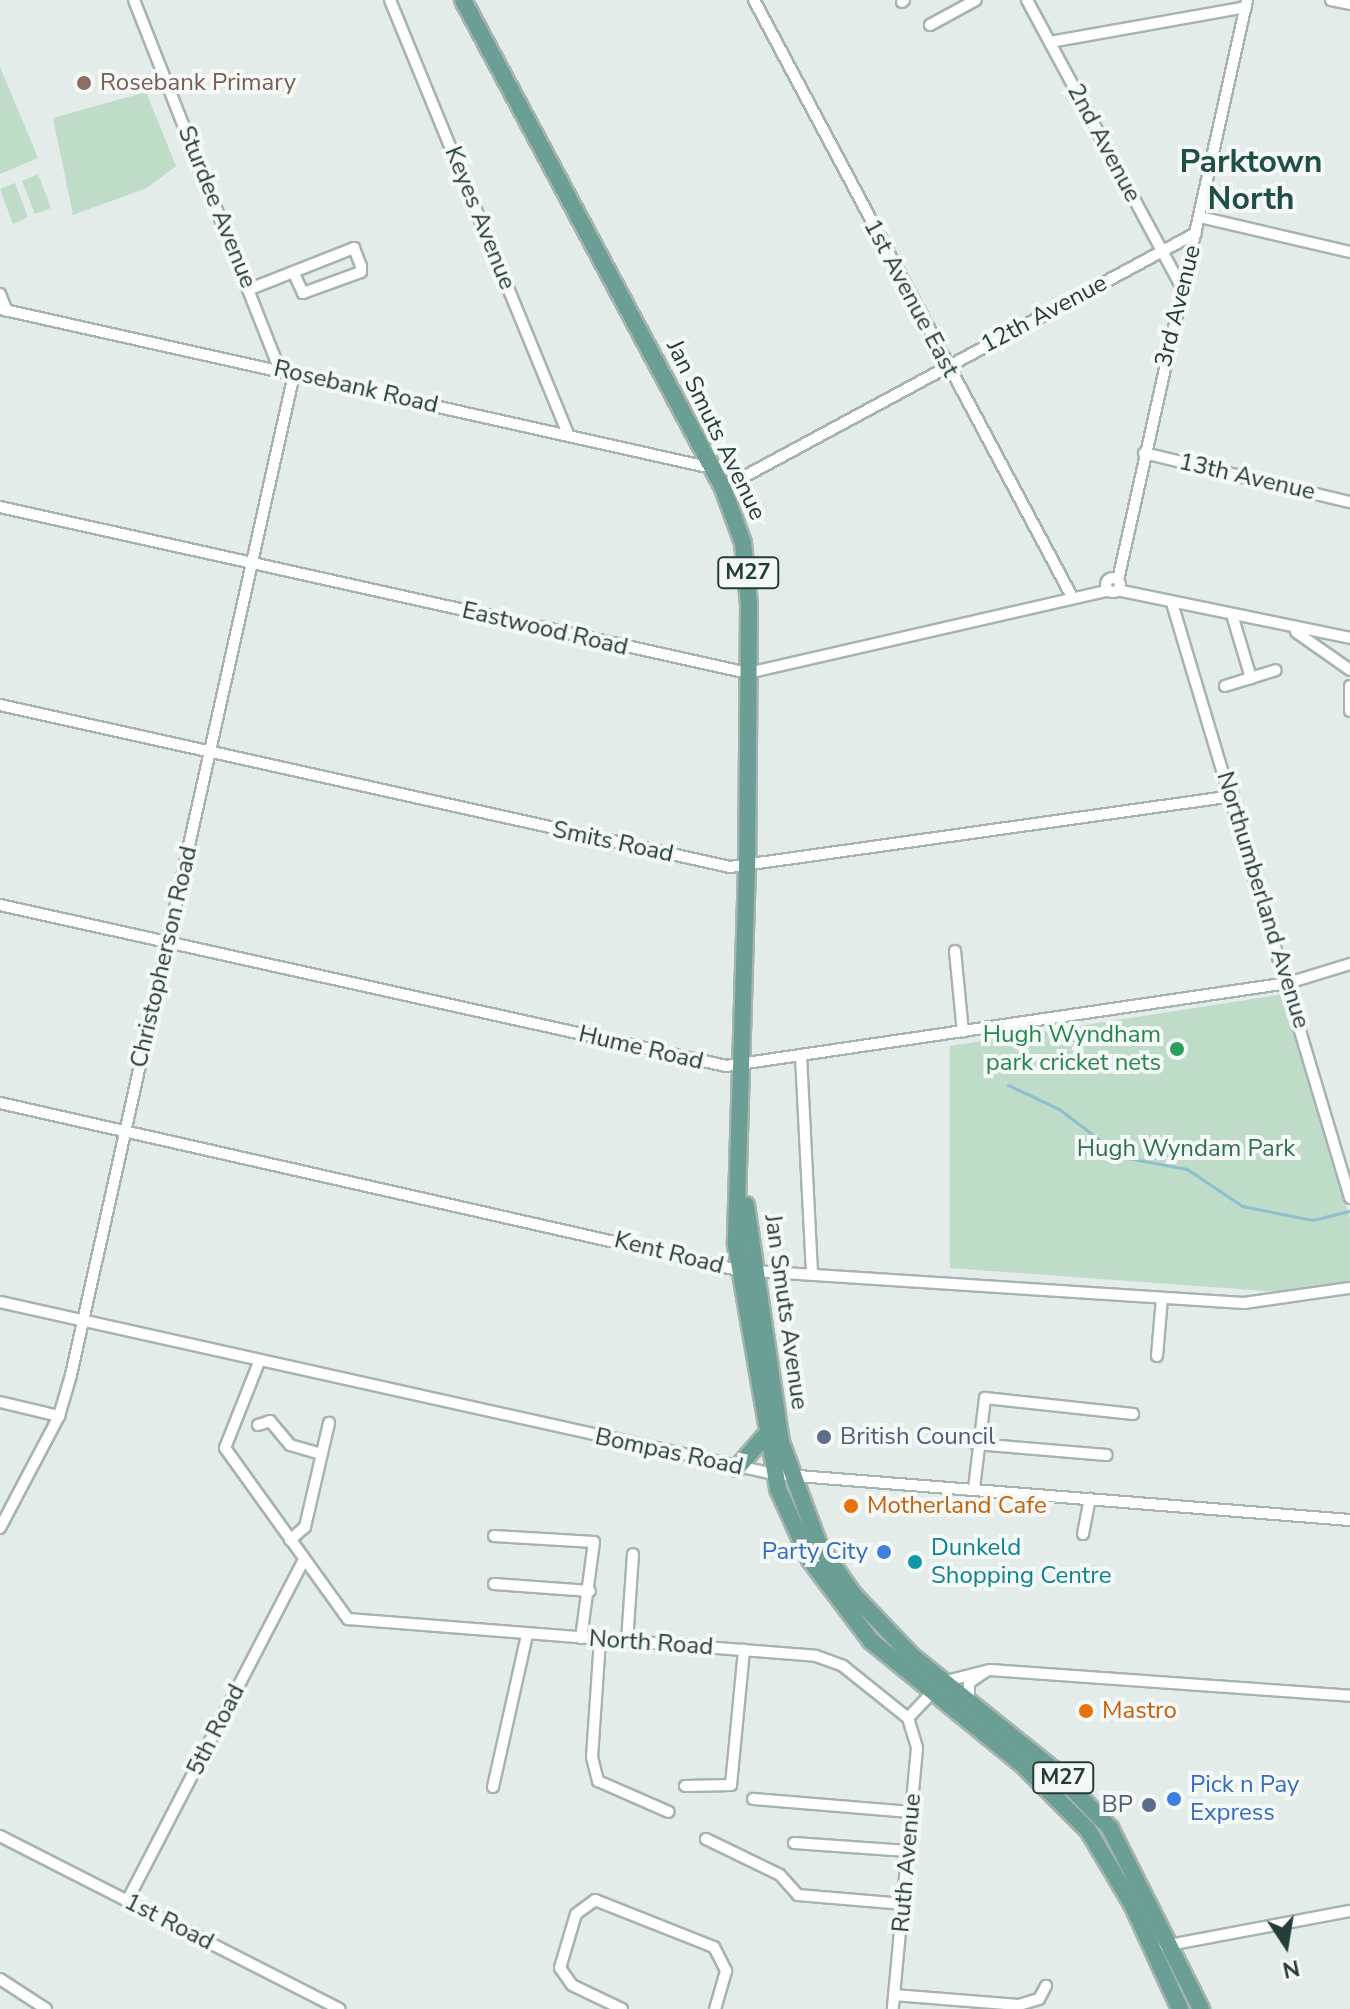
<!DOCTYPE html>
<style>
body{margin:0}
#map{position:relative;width:1350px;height:2009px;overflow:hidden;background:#e3ece9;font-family:"Nunito Sans",sans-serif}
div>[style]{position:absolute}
.green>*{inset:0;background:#bedcc8}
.stream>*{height:3px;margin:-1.5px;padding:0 1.5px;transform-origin:1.5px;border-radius:1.5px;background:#8fbfce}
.roads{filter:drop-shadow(2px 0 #a6b4b0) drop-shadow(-2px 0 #a6b4b0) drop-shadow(0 2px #a6b4b0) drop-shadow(0 -2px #a6b4b0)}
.street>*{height:10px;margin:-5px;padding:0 5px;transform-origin:5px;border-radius:5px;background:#fff}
.street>.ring{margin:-5px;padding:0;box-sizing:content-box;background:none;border:10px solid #fff;border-radius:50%}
.primary>*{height:16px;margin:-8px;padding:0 8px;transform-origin:8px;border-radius:8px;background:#6b9f95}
.dots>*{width:22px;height:22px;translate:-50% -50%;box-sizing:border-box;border:4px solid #f4f9f7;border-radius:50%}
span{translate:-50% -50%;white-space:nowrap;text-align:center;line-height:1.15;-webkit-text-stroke:8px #f4f9f7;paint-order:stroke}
.shield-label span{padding:2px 6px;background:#f4f9f7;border:2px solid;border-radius:6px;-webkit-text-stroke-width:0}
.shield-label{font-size:22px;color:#243d38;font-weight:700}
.education-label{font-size:24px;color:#785e54}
.left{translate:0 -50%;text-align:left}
.street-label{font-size:24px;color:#243d38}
.leisure-label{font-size:24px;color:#27864d}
.right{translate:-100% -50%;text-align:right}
.park-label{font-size:24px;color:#31714e}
.service-label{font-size:24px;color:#4e5e75}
.food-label{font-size:24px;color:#c56008}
.culture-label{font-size:24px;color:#0d838f}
.shop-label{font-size:24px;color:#366cbe}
.district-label{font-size:32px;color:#214e46;font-weight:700}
.north{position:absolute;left:1246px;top:1905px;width:80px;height:80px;-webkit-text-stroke:6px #f4f9f7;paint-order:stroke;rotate:168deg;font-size:22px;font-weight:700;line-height:32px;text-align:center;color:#243d38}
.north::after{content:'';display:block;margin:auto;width:28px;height:36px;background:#243d38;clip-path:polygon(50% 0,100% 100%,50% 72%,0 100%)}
</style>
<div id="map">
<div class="green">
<div style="clip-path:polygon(0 67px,38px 158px,0 174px)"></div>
<div style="clip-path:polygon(146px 92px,176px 166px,147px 188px,73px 215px,53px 118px)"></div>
<div style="clip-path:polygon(38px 174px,51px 208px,35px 214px,22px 181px)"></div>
<div style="clip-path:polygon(15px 183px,28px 217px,13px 224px,0 189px)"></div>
<div style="clip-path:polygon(1285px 994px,1350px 1219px,1350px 1281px,1291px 1293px,950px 1268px,950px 1046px)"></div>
</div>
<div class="stream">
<div style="left:1008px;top:1085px;width:56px;rotate:25.2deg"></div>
<div style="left:1059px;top:1109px;width:79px;rotate:37.3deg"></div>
<div style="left:1122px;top:1157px;width:66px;rotate:10.5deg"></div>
<div style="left:1187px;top:1169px;width:66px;rotate:33.9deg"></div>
<div style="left:1242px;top:1206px;width:72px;rotate:11.2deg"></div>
<div style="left:1313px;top:1220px;width:38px;rotate:-14deg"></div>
</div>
<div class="roads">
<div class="street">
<div style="left:134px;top:0;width:398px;rotate:68.5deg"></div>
<div style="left:390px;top:0;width:471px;rotate:67.7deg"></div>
<div style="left:754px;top:0;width:674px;rotate:61.95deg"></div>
<div style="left:1027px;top:0;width:325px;rotate:61.7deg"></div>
<div style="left:1331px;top:0;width:19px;rotate:12deg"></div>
<div style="left:902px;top:2px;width:3px;rotate:-45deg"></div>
<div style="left:930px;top:25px;width:52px;rotate:-28.5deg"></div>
<div style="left:1050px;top:42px;width:199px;rotate:-10.1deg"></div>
<div style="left:1200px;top:217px;width:154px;rotate:13.1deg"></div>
<div style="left:250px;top:289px;width:112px;rotate:-21.5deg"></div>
<div style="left:354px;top:248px;width:19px;rotate:69deg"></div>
<div style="left:361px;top:266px;width:6px;rotate:90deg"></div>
<div style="left:361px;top:272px;width:62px;rotate:160.1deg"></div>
<div style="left:303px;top:293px;width:23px;rotate:-115deg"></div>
<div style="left:0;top:294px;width:18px;rotate:68deg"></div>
<div style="left:0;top:309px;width:730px;rotate:12.59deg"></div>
<div style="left:1144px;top:453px;width:212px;rotate:13.4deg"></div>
<div style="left:723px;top:488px;width:537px;rotate:-28.33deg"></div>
<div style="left:0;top:507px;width:766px;rotate:12.51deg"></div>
<div style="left:748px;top:673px;width:370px;rotate:-12.9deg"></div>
<div class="ring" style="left:1106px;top:578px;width:4px;height:4px"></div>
<div style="left:1118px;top:580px;width:594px;rotate:-77.46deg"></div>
<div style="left:1117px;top:590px;width:238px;rotate:11.6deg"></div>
<div style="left:1172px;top:603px;width:621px;rotate:73.34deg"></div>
<div style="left:1233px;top:618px;width:63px;rotate:73.3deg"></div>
<div style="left:1296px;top:632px;width:66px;rotate:35.1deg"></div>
<div style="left:1225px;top:686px;width:53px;rotate:-17.4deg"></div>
<div style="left:1350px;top:686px;width:25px;rotate:90deg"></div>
<div style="left:0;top:705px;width:748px;rotate:12.51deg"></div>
<div style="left:730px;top:867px;width:508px;rotate:-8.03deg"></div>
<div style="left:0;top:905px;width:744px;rotate:12.5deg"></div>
<div style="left:726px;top:1066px;width:568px;rotate:-8.4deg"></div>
<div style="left:1288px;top:983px;width:65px;rotate:-17deg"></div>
<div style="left:955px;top:951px;width:81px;rotate:84.4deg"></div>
<div style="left:801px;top:1056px;width:219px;rotate:87.1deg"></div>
<div style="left:0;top:1103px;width:757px;rotate:12.75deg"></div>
<div style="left:738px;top:1270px;width:507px;rotate:3.73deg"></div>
<div style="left:1244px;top:1303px;width:107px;rotate:-8.1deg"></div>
<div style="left:0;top:1302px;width:792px;rotate:12.54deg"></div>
<div style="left:773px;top:1474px;width:579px;rotate:4.56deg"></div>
<div style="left:1157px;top:1356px;width:58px;rotate:-85.1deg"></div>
<div style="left:259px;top:1362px;width:92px;rotate:111.6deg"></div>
<div style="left:225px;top:1448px;width:211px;rotate:54.3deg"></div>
<div style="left:348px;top:1619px;width:469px;rotate:4.5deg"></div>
<div style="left:816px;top:1656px;width:29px;rotate:20deg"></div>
<div style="left:843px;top:1666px;width:83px;rotate:38.7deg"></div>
<div style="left:908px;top:1718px;width:31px;rotate:73deg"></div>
<div style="left:917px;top:1748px;width:262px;rotate:95.3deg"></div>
<div style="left:0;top:1402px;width:61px;rotate:13.3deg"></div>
<div style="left:258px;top:1425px;width:13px;rotate:-18deg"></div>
<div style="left:270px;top:1421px;width:31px;rotate:50deg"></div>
<div style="left:290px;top:1445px;width:33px;rotate:16deg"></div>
<div style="left:976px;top:1444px;width:131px;rotate:4.8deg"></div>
<div style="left:974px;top:1488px;width:91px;rotate:-83deg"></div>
<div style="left:985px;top:1398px;width:149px;rotate:6.2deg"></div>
<div style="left:0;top:1528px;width:127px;rotate:-62.2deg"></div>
<div style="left:59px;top:1416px;width:43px;rotate:-73.7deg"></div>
<div style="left:71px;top:1375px;width:1026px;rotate:-77.44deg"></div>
<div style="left:1083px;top:1534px;width:36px;rotate:-79deg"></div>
<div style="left:494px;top:1536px;width:100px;rotate:3.4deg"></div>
<div style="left:594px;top:1542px;width:97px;rotate:97.7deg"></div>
<div style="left:290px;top:1540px;width:20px;rotate:-41deg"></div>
<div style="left:305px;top:1527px;width:107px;rotate:-77deg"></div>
<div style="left:494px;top:1584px;width:96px;rotate:4.2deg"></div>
<div style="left:600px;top:1640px;width:117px;rotate:93.9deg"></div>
<div style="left:592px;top:1757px;width:25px;rotate:76deg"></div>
<div style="left:598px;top:1781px;width:77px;rotate:23.6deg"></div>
<div style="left:627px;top:1642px;width:88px;rotate:-86.1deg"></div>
<div style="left:969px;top:1703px;width:20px;rotate:-90deg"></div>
<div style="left:969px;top:1683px;width:19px;rotate:-35deg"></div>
<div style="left:908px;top:1718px;width:50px;rotate:-46.6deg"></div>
<div style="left:942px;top:1682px;width:49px;rotate:-14deg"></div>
<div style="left:990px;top:1670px;width:361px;rotate:4.1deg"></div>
<div style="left:685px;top:1786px;width:46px;rotate:-1.2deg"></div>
<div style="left:731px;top:1785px;width:136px;rotate:-84.5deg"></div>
<div style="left:493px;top:1787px;width:156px;rotate:-77.4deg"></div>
<div style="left:753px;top:1799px;width:159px;rotate:4.7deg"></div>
<div style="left:0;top:1836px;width:381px;rotate:27deg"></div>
<div style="left:706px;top:1839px;width:82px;rotate:25.9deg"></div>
<div style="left:780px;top:1875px;width:27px;rotate:48deg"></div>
<div style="left:798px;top:1895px;width:106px;rotate:4.9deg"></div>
<div style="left:794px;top:1843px;width:114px;rotate:4deg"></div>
<div style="left:127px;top:1901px;width:385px;rotate:-62.6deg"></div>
<div style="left:1164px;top:1946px;width:189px;rotate:-10.7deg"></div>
<div style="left:0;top:1979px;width:55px;rotate:33.1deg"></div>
<div style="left:894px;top:1995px;width:125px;rotate:4.6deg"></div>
<div style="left:1019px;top:2005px;width:21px;rotate:-17deg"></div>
<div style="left:1039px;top:1999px;width:15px;rotate:-62deg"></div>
<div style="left:622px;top:2009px;width:55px;rotate:-154.4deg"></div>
<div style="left:572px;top:1985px;width:21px;rotate:-125deg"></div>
<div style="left:560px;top:1968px;width:56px;rotate:-73.5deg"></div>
<div style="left:576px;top:1914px;width:24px;rotate:-36deg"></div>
<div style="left:595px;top:1900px;width:128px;rotate:21.6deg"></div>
<div style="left:714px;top:1947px;width:27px;rotate:63deg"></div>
<div style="left:726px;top:1971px;width:40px;rotate:106deg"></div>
</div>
<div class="primary">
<div style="left:463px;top:0;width:553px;rotate:61.95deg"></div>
<div style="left:723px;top:488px;width:59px;rotate:70deg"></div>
<div style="left:743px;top:543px;width:61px;rotate:84.4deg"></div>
<div style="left:749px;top:604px;width:262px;rotate:90.4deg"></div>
<div style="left:747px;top:866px;width:379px;rotate:91.7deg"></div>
<div style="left:736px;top:1245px;width:248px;rotate:80.2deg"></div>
<div style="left:778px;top:1489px;width:78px;rotate:65.7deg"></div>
<div style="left:810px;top:1560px;width:101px;rotate:53deg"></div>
<div style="left:871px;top:1641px;width:195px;rotate:39.2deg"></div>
<div style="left:1022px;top:1764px;width:93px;rotate:45deg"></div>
<div style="left:1088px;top:1830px;width:86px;rotate:59.3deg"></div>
<div style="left:1132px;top:1904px;width:115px;rotate:65.4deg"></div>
<div style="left:746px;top:1205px;width:240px;rotate:81.6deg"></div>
<div style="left:781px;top:1442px;width:110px;rotate:69.7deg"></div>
<div style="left:819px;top:1545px;width:60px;rotate:55.2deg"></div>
<div style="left:853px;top:1594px;width:86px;rotate:46.4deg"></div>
<div style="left:912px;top:1656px;width:182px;rotate:38.8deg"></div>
<div style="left:1054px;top:1770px;width:81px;rotate:46deg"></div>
<div style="left:1110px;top:1828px;width:203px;rotate:63.3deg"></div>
<div style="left:737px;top:1468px;width:41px;rotate:-48.9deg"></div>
</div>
</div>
<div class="dots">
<div style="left:84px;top:83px;background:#8d6e63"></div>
<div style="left:1177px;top:1049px;background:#2e9e5b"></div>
<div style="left:824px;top:1437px;background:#5c6f8a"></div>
<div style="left:851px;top:1506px;background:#e8710a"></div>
<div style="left:884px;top:1552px;background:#3f7fe0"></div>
<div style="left:915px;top:1562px;background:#0f9aa8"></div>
<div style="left:1086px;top:1711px;background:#e8710a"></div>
<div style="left:1174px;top:1799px;background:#3f7fe0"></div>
<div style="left:1149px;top:1805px;background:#5c6f8a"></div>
</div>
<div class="shield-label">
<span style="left:748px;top:573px">M27</span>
<span style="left:1063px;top:1778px">M27</span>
</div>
<div class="education-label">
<span class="left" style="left:100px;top:83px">Rosebank Primary</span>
</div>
<div class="street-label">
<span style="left:1104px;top:143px;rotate:62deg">2nd Avenue</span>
<span style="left:217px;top:207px;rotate:68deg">Sturdee Avenue</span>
<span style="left:480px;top:218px;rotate:68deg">Keyes Avenue</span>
<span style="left:911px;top:298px;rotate:62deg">1st Avenue East</span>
<span style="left:1178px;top:306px;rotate:-76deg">3rd Avenue</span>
<span style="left:1044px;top:314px;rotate:-28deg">12th Avenue</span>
<span style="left:356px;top:387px;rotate:13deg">Rosebank Road</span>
<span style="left:716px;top:430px;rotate:64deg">Jan Smuts Avenue</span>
<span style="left:1247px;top:477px;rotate:13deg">13th Avenue</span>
<span style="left:545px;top:629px;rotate:13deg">Eastwood Road</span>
<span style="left:613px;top:842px;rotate:12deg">Smits Road</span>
<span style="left:1263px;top:900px;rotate:73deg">Northumberland Avenue</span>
<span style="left:164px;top:957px;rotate:-77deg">Christopherson Road</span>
<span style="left:641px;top:1048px;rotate:13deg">Hume Road</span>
<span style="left:669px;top:1253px;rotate:14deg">Kent Road</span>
<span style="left:786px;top:1312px;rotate:82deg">Jan Smuts Avenue</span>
<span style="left:669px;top:1452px;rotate:12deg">Bompas Road</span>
<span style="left:651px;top:1643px;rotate:4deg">North Road</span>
<span style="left:216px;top:1730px;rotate:-63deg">5th Road</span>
<span style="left:907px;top:1863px;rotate:-85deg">Ruth Avenue</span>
<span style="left:169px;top:1922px;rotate:27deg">1st Road</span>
</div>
<div class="leisure-label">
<span class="right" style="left:1161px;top:1049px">Hugh Wyndham<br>park cricket nets</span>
</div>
<div class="park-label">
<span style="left:1186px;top:1149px">Hugh Wyndam Park</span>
</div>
<div class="service-label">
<span class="left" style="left:840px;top:1437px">British Council</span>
<span class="right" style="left:1133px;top:1805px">BP</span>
</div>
<div class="food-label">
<span class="left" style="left:867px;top:1506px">Motherland Cafe</span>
<span class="left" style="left:1102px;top:1711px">Mastro</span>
</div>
<div class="culture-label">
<span class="left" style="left:931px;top:1562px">Dunkeld<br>Shopping Centre</span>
</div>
<div class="shop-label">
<span class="right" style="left:868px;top:1552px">Party City</span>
<span class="left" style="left:1190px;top:1799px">Pick n Pay<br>Express</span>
</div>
<div class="district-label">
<span style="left:1251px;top:181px">Parktown<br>North</span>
</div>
<div class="north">N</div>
</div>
